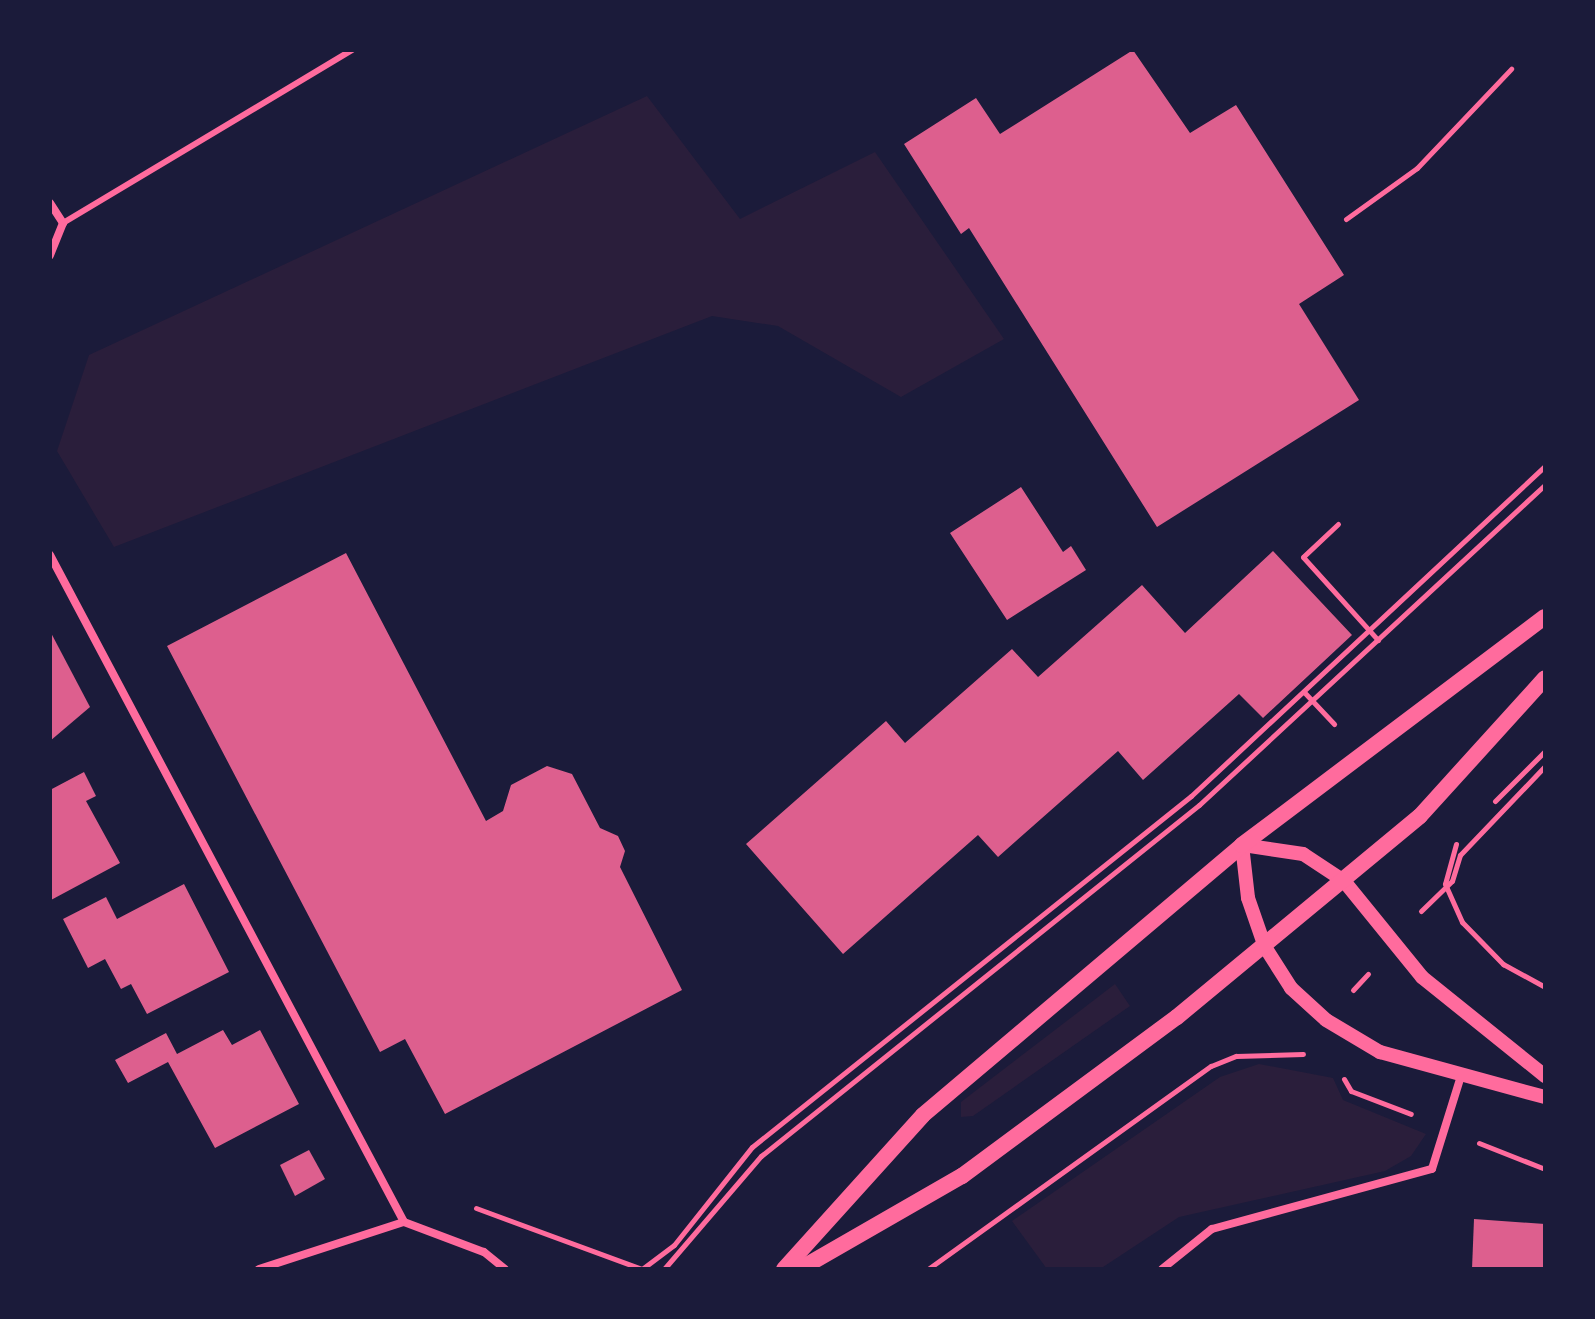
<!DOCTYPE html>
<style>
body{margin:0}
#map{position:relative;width:1595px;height:1319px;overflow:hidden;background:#1b1b3a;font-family:"Golos Text",sans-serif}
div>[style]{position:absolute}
.green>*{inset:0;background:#2a1e3b}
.building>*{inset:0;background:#dd5f8e}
.path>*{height:5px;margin:-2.5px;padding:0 2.5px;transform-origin:2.5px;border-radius:2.5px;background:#ff6b9d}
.service>*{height:6px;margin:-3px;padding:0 3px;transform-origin:3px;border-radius:3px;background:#ff6b9d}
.minor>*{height:8px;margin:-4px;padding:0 4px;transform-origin:4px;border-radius:4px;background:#ff6b9d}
.tertiary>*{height:14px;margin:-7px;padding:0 7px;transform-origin:7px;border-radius:7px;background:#ff6b9d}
.secondary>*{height:16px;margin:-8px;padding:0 8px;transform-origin:8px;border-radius:8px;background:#ff6b9d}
span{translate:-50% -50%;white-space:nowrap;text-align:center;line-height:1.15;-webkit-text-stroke:6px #1b1b3a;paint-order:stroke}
.frame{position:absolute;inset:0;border:52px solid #1b1b3a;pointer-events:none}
</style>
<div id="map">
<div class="green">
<div style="clip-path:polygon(647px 96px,740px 219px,875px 152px,1004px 339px,901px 397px,778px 326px,712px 316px,114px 547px,57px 451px,89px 355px)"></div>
<div style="clip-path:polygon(1115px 984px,1130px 1006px,973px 1116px,961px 1117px,961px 1102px)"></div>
<div style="clip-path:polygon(1259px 1064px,1333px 1078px,1343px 1100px,1426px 1134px,1411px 1156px,1385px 1171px,1179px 1217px,1100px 1269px,1047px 1269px,1012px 1221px,1220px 1077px)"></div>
</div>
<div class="building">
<div style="clip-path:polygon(1133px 50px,1190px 133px,1236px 105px,1344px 275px,1299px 304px,1359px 400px,1157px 527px,969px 228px,961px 234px,904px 144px,976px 98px,1000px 134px)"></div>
<div style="clip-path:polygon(1021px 487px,1063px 552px,1071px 546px,1086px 570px,1007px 620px,950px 533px)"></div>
<div style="clip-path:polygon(1273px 551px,1352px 635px,1263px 718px,1239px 694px,1143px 780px,1118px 751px,998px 857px,978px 835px,843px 954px,746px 844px,886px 721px,905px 743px,1012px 649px,1038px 677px,1142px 585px,1185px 633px)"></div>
<div style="clip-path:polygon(346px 553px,486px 821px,503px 811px,511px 785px,547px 766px,572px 774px,600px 828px,618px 836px,625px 851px,620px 867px,682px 990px,445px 1114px,405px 1039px,380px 1052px,167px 646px)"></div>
<div style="clip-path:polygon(50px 631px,90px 707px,50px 741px)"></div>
<div style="clip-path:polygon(84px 772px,96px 796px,86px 801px,120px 863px,51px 900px,50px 790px)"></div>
<div style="clip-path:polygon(184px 884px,229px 972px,147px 1014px,131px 984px,121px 989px,105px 959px,88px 968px,63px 919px,106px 897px,117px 919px)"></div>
<div style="clip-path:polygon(223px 1030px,232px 1045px,260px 1030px,299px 1104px,215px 1148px,168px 1062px,128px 1083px,115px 1060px,166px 1033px,177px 1054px)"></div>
<div style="clip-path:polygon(309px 1150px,325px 1179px,295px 1196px,280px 1165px)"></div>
<div style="clip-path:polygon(1474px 1219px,1545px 1224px,1545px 1269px,1472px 1269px)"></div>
</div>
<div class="path">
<div style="left:1346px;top:219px;width:87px;rotate:-35.7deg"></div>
<div style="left:1417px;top:168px;width:137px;rotate:-46.5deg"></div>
<div style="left:1338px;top:524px;width:48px;rotate:136.7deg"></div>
<div style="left:1303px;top:557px;width:112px;rotate:47.9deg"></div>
<div style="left:1304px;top:692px;width:44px;rotate:46.8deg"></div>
<div style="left:1495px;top:801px;width:71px;rotate:-45deg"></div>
<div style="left:1456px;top:844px;width:41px;rotate:105.4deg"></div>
<div style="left:1445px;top:884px;width:42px;rotate:65.9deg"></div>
<div style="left:1462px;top:922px;width:59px;rotate:45.7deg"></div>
<div style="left:1503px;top:964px;width:48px;rotate:28.7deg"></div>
<div style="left:1421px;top:911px;width:43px;rotate:-44.1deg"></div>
<div style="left:1452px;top:881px;width:27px;rotate:-73deg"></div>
<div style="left:1460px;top:855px;width:123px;rotate:-46.3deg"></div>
<div style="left:1353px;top:990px;width:22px;rotate:-47deg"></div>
<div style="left:1344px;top:1079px;width:14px;rotate:60deg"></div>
<div style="left:1351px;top:1091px;width:64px;rotate:21deg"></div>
<div style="left:1479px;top:1143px;width:71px;rotate:21.5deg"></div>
<div style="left:476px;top:1208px;width:177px;rotate:20.2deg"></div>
<div style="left:642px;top:1269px;width:40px;rotate:-37deg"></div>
<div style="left:674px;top:1245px;width:125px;rotate:-51.5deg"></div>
<div style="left:752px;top:1147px;width:562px;rotate:-38.64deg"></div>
<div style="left:1191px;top:796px;width:484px;rotate:-43deg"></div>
<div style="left:664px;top:1269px;width:149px;rotate:-49.4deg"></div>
<div style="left:761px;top:1156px;width:561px;rotate:-38.71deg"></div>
<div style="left:1199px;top:805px;width:471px;rotate:-42.8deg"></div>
<div style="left:928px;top:1269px;width:348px;rotate:-35.7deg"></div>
<div style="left:1211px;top:1066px;width:27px;rotate:-22deg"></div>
<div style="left:1236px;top:1056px;width:67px;rotate:-1.7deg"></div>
</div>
<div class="service">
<div style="left:63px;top:223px;width:337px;rotate:-30.9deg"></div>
</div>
<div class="minor">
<div style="left:50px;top:203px;width:24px;rotate:57deg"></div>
<div style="left:63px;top:223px;width:35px;rotate:112deg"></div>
<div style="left:50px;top:555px;width:755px;rotate:62.04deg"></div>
<div style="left:259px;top:1269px;width:152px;rotate:-18deg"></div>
<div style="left:404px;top:1222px;width:85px;rotate:20.6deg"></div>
<div style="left:484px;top:1252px;width:27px;rotate:39deg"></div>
<div style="left:1162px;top:1269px;width:64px;rotate:-38.7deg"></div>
<div style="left:1212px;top:1229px;width:228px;rotate:-15.3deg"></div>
<div style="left:1432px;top:1169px;width:94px;rotate:-72.7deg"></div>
</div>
<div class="tertiary">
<div style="left:1545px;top:1076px;width:158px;rotate:-141.2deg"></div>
<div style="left:1422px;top:977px;width:124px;rotate:-129.1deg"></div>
<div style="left:1344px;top:881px;width:49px;rotate:-146.6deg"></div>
<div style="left:1303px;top:854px;width:62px;rotate:-171.6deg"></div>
<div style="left:1242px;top:845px;width:53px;rotate:83.5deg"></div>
<div style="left:1248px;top:898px;width:52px;rotate:70.9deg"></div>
<div style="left:1265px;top:947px;width:49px;rotate:57.6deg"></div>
<div style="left:1291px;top:988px;width:47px;rotate:42.4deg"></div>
<div style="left:1326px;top:1020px;width:63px;rotate:30.7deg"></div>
<div style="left:1380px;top:1052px;width:171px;rotate:15.3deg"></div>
</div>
<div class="secondary">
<div style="left:784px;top:1269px;width:207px;rotate:-47.9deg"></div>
<div style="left:923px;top:1115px;width:418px;rotate:-40.2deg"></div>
<div style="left:1242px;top:845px;width:379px;rotate:-37deg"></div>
<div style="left:800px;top:1269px;width:187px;rotate:-29.9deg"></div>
<div style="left:962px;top:1176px;width:267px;rotate:-36.5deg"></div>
<div style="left:1177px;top:1017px;width:315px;rotate:-39.6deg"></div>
<div style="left:1420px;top:816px;width:186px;rotate:-47.8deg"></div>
</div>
<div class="frame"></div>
</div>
